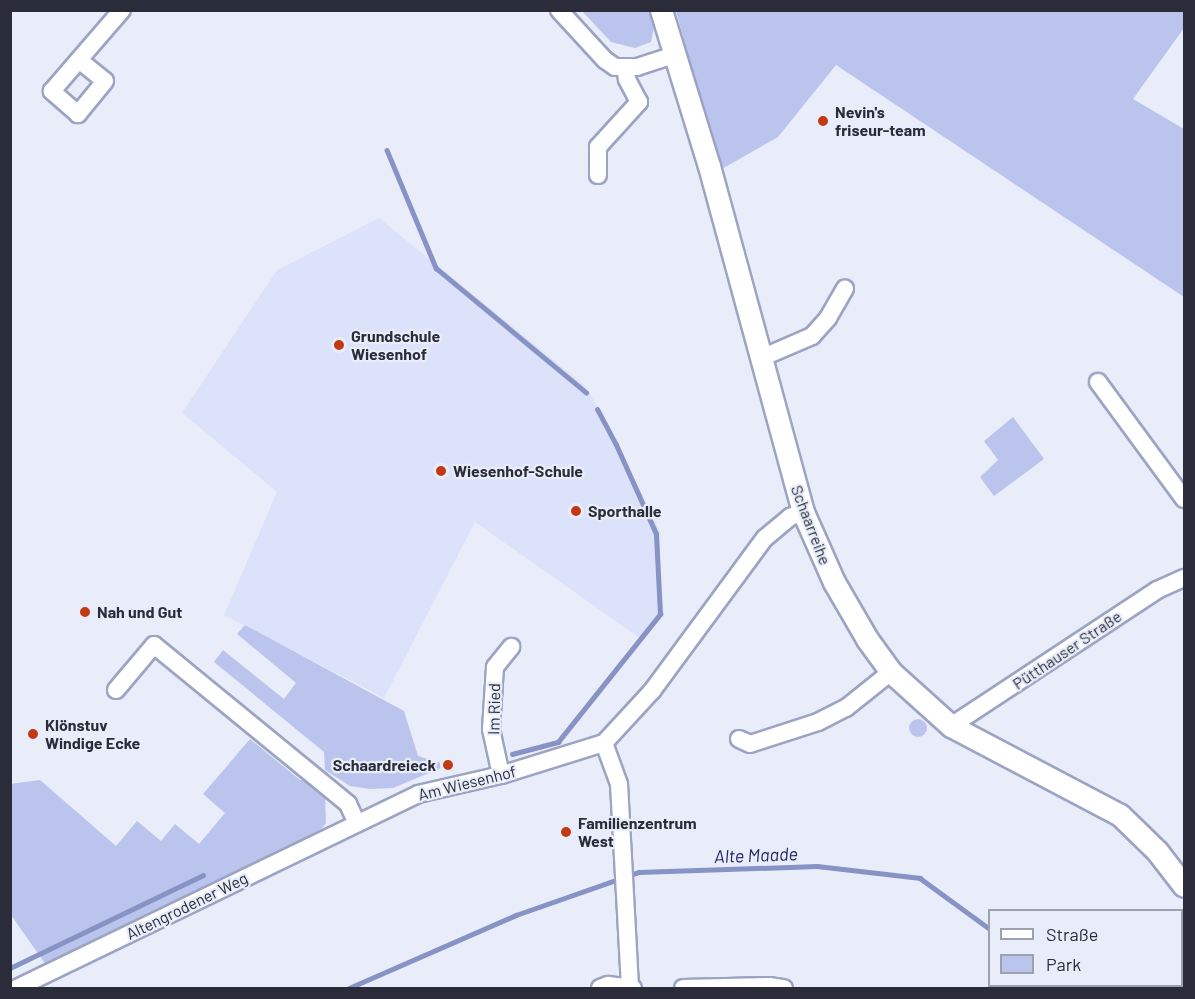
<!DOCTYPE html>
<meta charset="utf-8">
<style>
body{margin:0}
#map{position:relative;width:1195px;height:999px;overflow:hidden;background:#e9edfa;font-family:Barlow,sans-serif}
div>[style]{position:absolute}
.built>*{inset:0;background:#dce2fa}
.green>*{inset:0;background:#bbc4ed}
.round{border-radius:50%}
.stream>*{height:4.5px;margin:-2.25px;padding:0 2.25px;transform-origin:2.25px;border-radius:2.25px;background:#8792c5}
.roads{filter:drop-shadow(2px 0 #9da4c3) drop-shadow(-2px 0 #9da4c3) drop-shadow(0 2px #9da4c3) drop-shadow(0 -2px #9da4c3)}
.minor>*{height:16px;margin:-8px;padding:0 8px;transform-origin:8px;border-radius:8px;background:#fff}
.major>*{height:21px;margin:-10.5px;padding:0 10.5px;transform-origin:10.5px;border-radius:10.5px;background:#fff}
.dots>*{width:16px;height:16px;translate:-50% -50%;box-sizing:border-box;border:3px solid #e9edfa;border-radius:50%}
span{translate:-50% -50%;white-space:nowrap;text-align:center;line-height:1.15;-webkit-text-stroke:4.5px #e9edfa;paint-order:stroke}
.poi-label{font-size:16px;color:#2a2d39;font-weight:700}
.left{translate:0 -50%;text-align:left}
.right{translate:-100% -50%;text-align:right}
.street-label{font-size:16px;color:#2a2d39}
.water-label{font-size:18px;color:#202563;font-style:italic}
.frame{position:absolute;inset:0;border:12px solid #2a2d39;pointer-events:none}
.legend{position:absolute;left:988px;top:909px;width:195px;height:78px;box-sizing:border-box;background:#e9edfa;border:2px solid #9da0ad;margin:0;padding:8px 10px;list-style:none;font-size:18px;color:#2a2d39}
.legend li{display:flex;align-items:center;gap:12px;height:30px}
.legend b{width:30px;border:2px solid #9da0ad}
</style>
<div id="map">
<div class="built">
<div style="clip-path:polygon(379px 218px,584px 385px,605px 418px,660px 531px,661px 616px,641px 639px,475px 522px,384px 698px,224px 615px,277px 492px,182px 413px,277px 270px)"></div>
</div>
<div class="green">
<div style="clip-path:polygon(582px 11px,651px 11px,655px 22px,651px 42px,635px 48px,611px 42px)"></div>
<div style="clip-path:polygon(676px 11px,1184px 11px,1184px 28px,1133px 99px,1184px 129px,1184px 297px,836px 65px,778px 137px,720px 170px)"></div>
<div style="clip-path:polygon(1013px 417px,1044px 459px,994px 496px,980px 477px,998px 460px,984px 441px)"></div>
<div style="clip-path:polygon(245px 625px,404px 711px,418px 756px,448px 765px,393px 788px,370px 789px,350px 786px,325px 770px,324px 752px,214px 662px,223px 650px,284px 699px,296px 683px,237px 634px)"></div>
<div class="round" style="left:909px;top:719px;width:18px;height:18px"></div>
<div style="clip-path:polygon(250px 739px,300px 780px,311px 780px,325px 794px,326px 823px,305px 850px,51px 972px,11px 915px,10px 784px,40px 780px,116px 846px,137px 821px,161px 841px,175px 824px,199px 844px,225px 813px,203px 794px)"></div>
</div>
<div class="stream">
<div style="left:387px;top:150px;width:128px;rotate:67.4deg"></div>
<div style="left:436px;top:268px;width:195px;rotate:39.6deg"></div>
<div style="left:512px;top:754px;width:48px;rotate:-14.6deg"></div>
<div style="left:558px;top:742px;width:164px;rotate:-51.4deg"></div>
<div style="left:660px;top:614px;width:80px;rotate:-92.9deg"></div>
<div style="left:656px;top:534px;width:98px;rotate:-114.2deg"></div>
<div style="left:616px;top:445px;width:40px;rotate:-118deg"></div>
<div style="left:10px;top:968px;width:214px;rotate:-25.7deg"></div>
<div style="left:1048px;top:986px;width:4px;rotate:34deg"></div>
<div style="left:349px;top:988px;width:182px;rotate:-23.6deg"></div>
<div style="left:516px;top:915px;width:130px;rotate:-19.3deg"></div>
<div style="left:639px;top:872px;width:178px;rotate:-1.9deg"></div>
<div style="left:817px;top:866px;width:104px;rotate:6.6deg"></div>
<div style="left:920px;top:878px;width:87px;rotate:36.1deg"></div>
</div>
<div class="roads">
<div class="minor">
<div style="left:559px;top:10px;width:68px;rotate:47.4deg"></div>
<div style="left:605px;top:60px;width:12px;rotate:35deg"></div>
<div style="left:615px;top:67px;width:22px"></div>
<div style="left:637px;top:67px;width:38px;rotate:-18deg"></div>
<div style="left:79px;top:60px;width:33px;rotate:39deg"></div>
<div style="left:105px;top:81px;width:43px;rotate:129.3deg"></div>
<div style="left:78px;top:114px;width:35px;rotate:-139deg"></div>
<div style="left:52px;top:91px;width:107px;rotate:-49.2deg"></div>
<div style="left:598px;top:175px;width:28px;rotate:-90deg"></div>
<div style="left:598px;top:147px;width:61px;rotate:-47.7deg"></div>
<div style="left:639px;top:102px;width:26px;rotate:-118deg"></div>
<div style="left:627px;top:79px;width:11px;rotate:-100deg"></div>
<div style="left:761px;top:358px;width:56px;rotate:-23.3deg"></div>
<div style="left:812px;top:336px;width:24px;rotate:-48deg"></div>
<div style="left:828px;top:318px;width:34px;rotate:-60deg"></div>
<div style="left:1098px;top:382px;width:145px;rotate:53.7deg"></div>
<div style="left:116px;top:690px;width:59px;rotate:-49.8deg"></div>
<div style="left:154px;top:645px;width:251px;rotate:39.3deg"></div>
<div style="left:348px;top:804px;width:21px;rotate:65deg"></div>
<div style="left:951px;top:726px;width:247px;rotate:-33.4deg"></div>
<div style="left:1157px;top:590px;width:30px;rotate:-24deg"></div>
<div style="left:739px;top:739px;width:12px;rotate:24deg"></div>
<div style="left:750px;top:744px;width:71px;rotate:-17.9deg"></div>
<div style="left:818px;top:722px;width:31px;rotate:-27deg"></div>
<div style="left:846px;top:708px;width:58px;rotate:-38.7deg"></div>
<div style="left:604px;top:743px;width:44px;rotate:69.9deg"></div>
<div style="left:619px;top:784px;width:204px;rotate:86.9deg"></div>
<div style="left:501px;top:775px;width:47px;rotate:-102.3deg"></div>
<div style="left:491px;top:729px;width:62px;rotate:-86.3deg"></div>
<div style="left:495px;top:667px;width:26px;rotate:-51deg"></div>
<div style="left:17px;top:988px;width:445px;rotate:-25.8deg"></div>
<div style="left:418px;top:794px;width:85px;rotate:-12.9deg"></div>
<div style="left:501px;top:775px;width:108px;rotate:-17.3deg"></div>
<div style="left:604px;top:743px;width:71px;rotate:-47.3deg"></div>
<div style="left:652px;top:691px;width:190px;rotate:-53.6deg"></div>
<div style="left:765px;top:538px;width:33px;rotate:-40deg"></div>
<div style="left:790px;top:517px;width:14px;rotate:-21deg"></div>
<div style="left:600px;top:988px;width:9px;rotate:-21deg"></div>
<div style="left:608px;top:985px;width:25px;rotate:7deg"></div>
<div style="left:683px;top:988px;width:86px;rotate:-1.3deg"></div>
<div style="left:769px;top:986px;width:15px;rotate:8deg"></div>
</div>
<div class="major">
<div style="left:661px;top:10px;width:163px;rotate:72.9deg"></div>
<div style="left:709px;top:166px;width:359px;rotate:74.8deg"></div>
<div style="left:803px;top:512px;width:77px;rotate:66.1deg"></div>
<div style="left:834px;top:582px;width:66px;rotate:59.9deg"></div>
<div style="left:867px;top:639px;width:41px;rotate:54deg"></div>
<div style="left:891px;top:672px;width:81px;rotate:42deg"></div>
<div style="left:951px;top:726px;width:191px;rotate:27.8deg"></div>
<div style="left:1120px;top:815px;width:52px;rotate:44.2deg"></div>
<div style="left:1157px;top:851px;width:44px;rotate:52.4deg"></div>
</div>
</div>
<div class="dots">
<div style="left:823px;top:121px;background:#c23912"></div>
<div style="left:339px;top:345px;background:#c23912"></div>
<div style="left:441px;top:471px;background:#c23912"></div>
<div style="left:576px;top:511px;background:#c23912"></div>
<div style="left:85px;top:612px;background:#c23912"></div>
<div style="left:33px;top:734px;background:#c23912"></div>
<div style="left:448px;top:765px;background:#c23912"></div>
<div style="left:566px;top:832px;background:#c23912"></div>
</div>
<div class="poi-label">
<span class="left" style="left:835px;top:121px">Nevin's<br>friseur-team</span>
<span class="left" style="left:351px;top:345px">Grundschule<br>Wiesenhof</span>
<span class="left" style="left:453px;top:471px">Wiesenhof-Schule</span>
<span class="left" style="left:588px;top:511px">Sporthalle</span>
<span class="left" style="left:97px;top:612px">Nah und Gut</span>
<span class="left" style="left:45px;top:734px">Klönstuv<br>Windige Ecke</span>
<span class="right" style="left:436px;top:765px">Schaardreieck</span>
<span class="left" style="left:578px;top:832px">Familienzentrum<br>West</span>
</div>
<div class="street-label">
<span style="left:811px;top:525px;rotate:69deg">Schaarreihe</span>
<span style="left:1067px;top:650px;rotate:-34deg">Pütthauser Straße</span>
<span style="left:494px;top:709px;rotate:-89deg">Im Ried</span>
<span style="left:467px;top:783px;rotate:-14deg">Am Wiesenhof</span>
<span style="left:187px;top:906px;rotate:-26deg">Altengrodener Weg</span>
</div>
<div class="water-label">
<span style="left:756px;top:855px;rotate:-2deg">Alte Maade</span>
</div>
<div class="frame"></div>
<ul class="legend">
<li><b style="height:8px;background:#fff"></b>Straße</li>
<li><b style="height:16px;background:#bbc4ed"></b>Park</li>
</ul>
</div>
